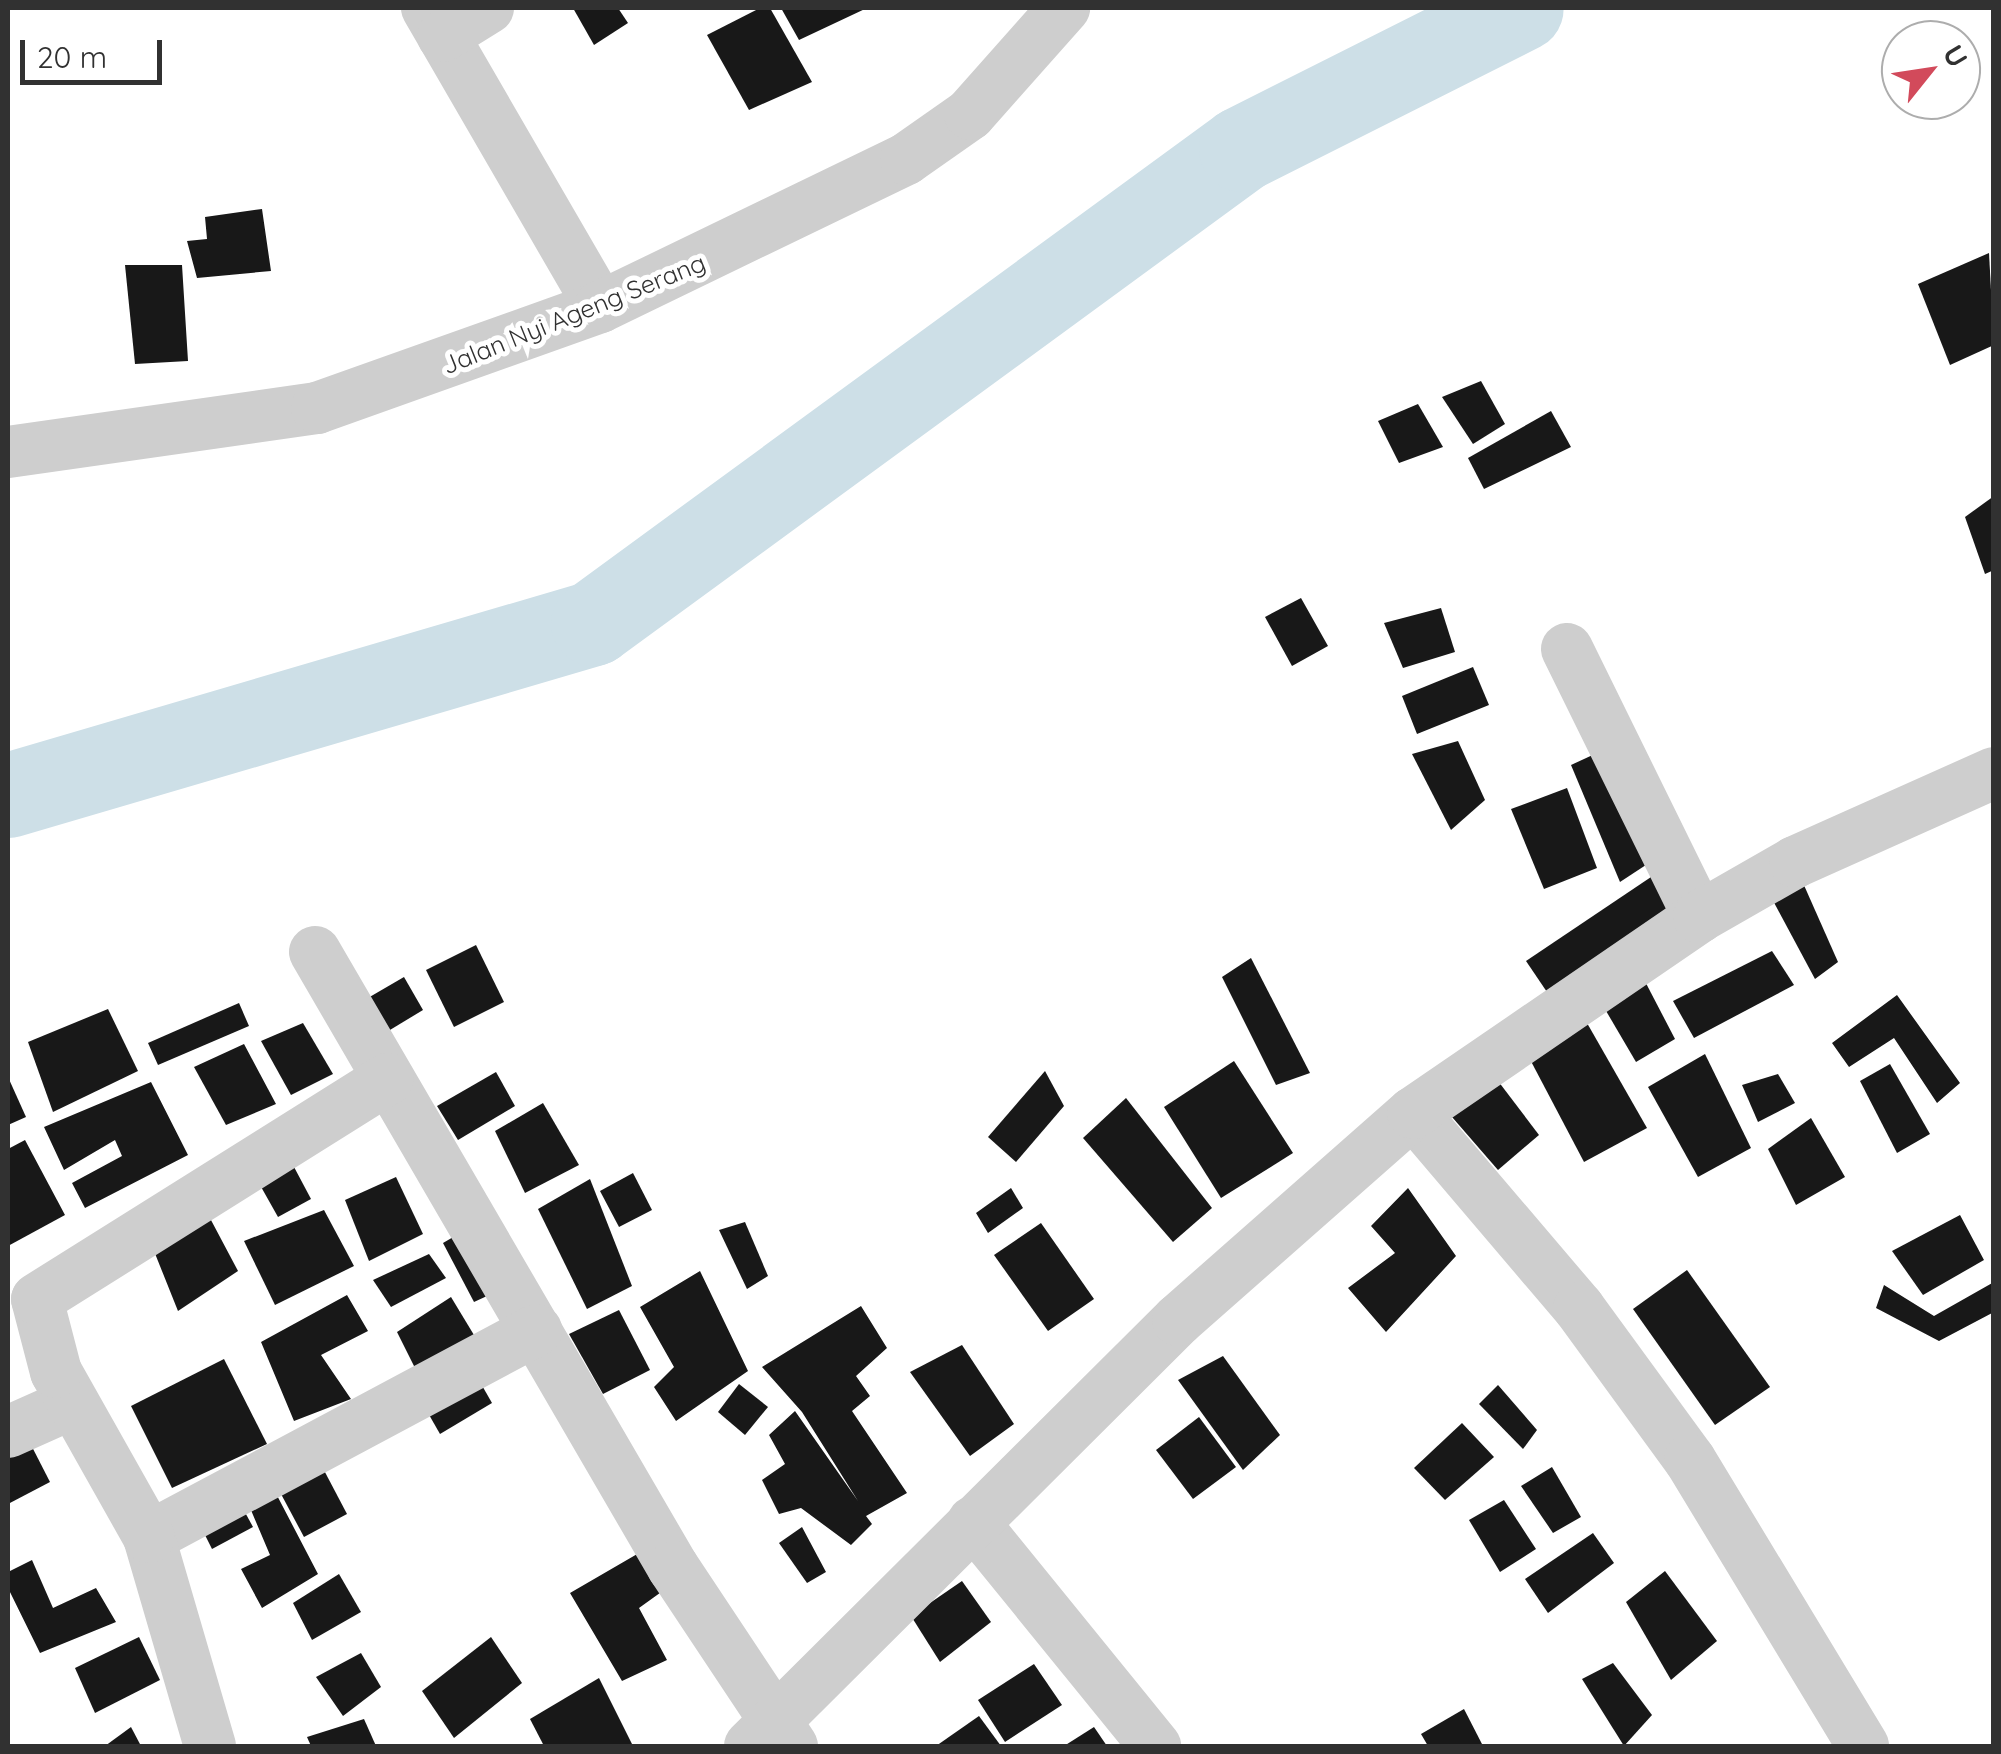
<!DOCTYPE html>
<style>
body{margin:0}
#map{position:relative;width:2001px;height:1754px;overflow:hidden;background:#fff;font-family:Quicksand,sans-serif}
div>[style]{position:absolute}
.river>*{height:85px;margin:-42.5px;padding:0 42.5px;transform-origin:42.5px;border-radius:42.5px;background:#cddfe7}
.building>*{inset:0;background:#181818}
.minor>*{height:52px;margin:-26px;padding:0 26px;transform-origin:26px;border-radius:26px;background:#cecece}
span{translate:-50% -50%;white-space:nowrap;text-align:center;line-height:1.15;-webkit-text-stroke:10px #fff;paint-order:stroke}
.street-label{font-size:25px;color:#313131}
.frame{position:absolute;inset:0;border:10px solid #313131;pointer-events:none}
.north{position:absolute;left:1881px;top:20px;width:100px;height:100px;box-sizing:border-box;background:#fff;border:2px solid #adadad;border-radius:50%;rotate:60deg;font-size:28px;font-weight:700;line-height:40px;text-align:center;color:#313131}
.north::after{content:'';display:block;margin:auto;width:35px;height:45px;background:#d24a5b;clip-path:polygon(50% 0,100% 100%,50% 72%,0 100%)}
.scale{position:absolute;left:20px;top:40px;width:142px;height:45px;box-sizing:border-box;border:5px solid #313131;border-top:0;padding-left:12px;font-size:30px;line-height:35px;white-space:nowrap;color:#313131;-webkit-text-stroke:8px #fff;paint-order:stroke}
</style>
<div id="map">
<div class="river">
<div style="left:8px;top:795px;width:610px;rotate:-16.38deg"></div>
<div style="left:593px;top:623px;width:803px;rotate:-36.18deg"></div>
<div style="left:1241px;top:149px;width:313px;rotate:-26.7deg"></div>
</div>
<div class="building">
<div style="clip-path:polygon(573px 8px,618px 8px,628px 23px,594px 45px)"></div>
<div style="clip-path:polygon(760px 8px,770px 8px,812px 82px,749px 110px,707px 35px)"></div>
<div style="clip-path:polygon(781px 8px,867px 8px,799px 40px)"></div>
<div style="clip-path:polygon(262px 209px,271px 271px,197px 278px,187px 241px,207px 239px,205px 217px)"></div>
<div style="clip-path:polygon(1989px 253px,1994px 345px,1950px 365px,1918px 284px)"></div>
<div style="clip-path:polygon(125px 265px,182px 265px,188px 361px,135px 364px)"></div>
<div style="clip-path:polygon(1481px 381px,1505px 424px,1473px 444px,1442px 397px)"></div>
<div style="clip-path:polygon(1418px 404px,1443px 447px,1399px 463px,1378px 421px)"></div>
<div style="clip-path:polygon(1551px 411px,1571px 447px,1484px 489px,1468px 458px)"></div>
<div style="clip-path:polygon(1994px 496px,1994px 570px,1985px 574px,1965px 517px)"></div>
<div style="clip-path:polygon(1301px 598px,1328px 646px,1292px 666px,1265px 617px)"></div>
<div style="clip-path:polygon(1441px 608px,1455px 652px,1403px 668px,1384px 623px)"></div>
<div style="clip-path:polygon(1473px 667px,1489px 705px,1417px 734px,1402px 696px)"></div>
<div style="clip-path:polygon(1458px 741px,1485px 800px,1451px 830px,1412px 754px)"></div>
<div style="clip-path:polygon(1597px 753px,1652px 861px,1620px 882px,1571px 765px)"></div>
<div style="clip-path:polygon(1567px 788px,1597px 868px,1544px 889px,1511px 809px)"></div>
<div style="clip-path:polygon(1654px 875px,1678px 913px,1549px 995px,1526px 961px)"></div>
<div style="clip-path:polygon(1803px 883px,1838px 962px,1815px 979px,1771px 897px)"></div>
<div style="clip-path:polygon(476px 945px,504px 1002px,454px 1027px,426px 970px)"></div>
<div style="clip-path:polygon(1772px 951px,1794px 985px,1694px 1038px,1673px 1001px)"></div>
<div style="clip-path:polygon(1251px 958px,1310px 1073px,1276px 1085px,1222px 977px)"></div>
<div style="clip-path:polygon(1637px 966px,1675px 1039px,1636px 1062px,1592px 987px)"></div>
<div style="clip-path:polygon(404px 977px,423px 1010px,380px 1036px,361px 1002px)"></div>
<div style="clip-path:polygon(1897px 995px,1960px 1083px,1937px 1103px,1894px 1038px,1849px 1067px,1832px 1043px)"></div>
<div style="clip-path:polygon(239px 1003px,249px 1026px,158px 1065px,148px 1043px)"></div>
<div style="clip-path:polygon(108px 1009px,138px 1071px,53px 1112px,28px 1042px)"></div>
<div style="clip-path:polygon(1583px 1016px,1647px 1128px,1584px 1162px,1524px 1048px)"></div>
<div style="clip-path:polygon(303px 1023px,333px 1074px,291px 1095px,261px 1041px)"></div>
<div style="clip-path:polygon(244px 1044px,276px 1104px,226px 1125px,194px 1067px)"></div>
<div style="clip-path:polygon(1705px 1054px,1751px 1148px,1698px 1177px,1648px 1087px)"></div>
<div style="clip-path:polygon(1234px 1061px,1293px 1153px,1221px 1198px,1164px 1107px)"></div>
<div style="clip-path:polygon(1890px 1064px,1930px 1134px,1897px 1153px,1860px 1081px)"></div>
<div style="clip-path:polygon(1045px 1071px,1064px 1106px,1016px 1162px,988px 1137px)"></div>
<div style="clip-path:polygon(496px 1072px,515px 1106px,458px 1140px,437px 1106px)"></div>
<div style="clip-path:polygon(1778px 1074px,1795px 1103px,1758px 1122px,1742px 1085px)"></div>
<div style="clip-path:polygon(8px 1077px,26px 1117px,8px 1125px)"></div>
<div style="clip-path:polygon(1495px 1077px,1539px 1135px,1498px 1170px,1452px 1117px)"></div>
<div style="clip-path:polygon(151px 1082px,188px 1155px,85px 1208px,72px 1183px,122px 1156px,115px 1140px,64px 1170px,44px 1127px)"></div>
<div style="clip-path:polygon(1126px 1098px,1212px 1208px,1173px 1242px,1083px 1138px)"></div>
<div style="clip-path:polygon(543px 1103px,579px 1165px,525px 1193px,495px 1131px)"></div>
<div style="clip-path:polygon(1811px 1118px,1845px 1177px,1796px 1205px,1768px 1149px)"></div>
<div style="clip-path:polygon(25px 1140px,65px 1215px,8px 1246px,8px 1149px)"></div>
<div style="clip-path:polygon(285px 1150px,311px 1199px,278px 1217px,251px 1169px)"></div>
<div style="clip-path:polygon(633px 1173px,652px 1210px,619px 1227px,600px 1191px)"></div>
<div style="clip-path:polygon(396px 1177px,423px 1234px,369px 1261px,345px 1200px)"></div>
<div style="clip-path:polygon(590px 1179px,632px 1286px,587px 1309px,538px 1209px)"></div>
<div style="clip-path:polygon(1011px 1188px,1023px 1208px,988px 1233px,976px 1213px)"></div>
<div style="clip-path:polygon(1408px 1188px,1456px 1256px,1386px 1332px,1348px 1288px,1395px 1253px,1371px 1226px)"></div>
<div style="clip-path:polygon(203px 1205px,238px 1271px,178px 1311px,148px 1236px)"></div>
<div style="clip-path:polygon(324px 1210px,354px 1266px,275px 1305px,244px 1241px)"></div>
<div style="clip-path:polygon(1960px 1215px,1984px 1260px,1923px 1295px,1892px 1251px)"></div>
<div style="clip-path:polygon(745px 1222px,768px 1276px,747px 1289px,719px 1230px)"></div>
<div style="clip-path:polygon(1041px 1223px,1094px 1299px,1048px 1331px,994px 1255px)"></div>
<div style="clip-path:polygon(467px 1229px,500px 1290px,474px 1302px,443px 1243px)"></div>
<div style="clip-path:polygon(429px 1254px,446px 1278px,391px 1307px,373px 1280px)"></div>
<div style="clip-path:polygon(1687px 1270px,1770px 1387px,1715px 1425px,1633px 1309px)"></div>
<div style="clip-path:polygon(700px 1271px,748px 1371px,676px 1421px,654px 1387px,674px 1367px,640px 1307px)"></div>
<div style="clip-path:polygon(1994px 1282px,1994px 1312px,1939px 1341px,1876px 1308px,1884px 1285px,1934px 1316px)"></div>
<div style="clip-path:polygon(347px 1295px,368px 1331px,321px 1355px,351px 1399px,294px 1421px,261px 1342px)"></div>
<div style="clip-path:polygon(451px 1297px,477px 1340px,417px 1372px,397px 1332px)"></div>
<div style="clip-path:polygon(861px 1306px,887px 1348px,856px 1376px,870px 1396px,852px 1411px,907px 1493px,866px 1516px,872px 1524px,851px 1545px,801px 1508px,779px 1514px,762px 1480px,785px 1464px,769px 1435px,795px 1411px,858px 1501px,802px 1412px,762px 1367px)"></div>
<div style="clip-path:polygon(619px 1310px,650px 1370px,603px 1394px,569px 1334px)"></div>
<div style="clip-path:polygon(962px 1345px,1014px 1424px,970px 1456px,910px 1372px)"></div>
<div style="clip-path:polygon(1223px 1356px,1280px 1435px,1243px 1470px,1178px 1380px)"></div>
<div style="clip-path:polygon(224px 1359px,267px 1444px,172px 1488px,131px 1406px)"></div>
<div style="clip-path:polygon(476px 1375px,492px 1403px,440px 1434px,424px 1406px)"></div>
<div style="clip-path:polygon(739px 1384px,768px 1407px,745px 1435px,718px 1412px)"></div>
<div style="clip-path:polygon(1498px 1385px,1537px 1430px,1523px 1449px,1479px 1404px)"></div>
<div style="clip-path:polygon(1199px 1417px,1236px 1467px,1193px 1499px,1156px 1450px)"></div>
<div style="clip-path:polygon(1462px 1423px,1494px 1457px,1445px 1500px,1414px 1468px)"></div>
<div style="clip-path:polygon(29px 1441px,50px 1482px,8px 1504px,8px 1452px)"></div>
<div style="clip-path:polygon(317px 1457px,347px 1514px,304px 1537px,273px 1479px)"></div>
<div style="clip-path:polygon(1552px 1467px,1581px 1517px,1553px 1533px,1521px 1486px)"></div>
<div style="clip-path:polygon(270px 1482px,318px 1574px,262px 1608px,241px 1569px,270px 1555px,245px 1496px)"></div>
<div style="clip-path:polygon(235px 1494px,253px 1527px,212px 1549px,195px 1515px)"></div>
<div style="clip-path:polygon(1504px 1500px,1536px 1549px,1500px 1572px,1469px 1520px)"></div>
<div style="clip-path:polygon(802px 1527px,826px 1572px,807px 1583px,779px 1543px)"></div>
<div style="clip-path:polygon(1593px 1533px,1614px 1563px,1548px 1613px,1525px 1579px)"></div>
<div style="clip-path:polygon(651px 1546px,671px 1585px,639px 1608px,667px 1660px,622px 1681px,570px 1593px)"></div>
<div style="clip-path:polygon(32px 1560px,53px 1608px,96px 1588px,116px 1622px,40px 1653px,8px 1588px,8px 1572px)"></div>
<div style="clip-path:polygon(1665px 1571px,1717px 1641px,1671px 1680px,1626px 1602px)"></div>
<div style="clip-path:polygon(339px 1574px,361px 1612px,312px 1640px,293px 1603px)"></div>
<div style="clip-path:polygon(962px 1581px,991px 1622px,940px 1662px,911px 1616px)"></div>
<div style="clip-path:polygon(139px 1637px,160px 1680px,95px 1713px,75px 1668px)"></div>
<div style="clip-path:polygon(491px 1637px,522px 1683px,454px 1738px,422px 1691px)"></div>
<div style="clip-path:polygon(361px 1653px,381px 1687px,343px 1716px,316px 1677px)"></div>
<div style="clip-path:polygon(1613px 1663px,1652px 1715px,1624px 1746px,1582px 1679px)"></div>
<div style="clip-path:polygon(1034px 1664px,1062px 1705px,1005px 1742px,978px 1700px)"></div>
<div style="clip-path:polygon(599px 1678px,633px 1746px,544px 1746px,530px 1719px)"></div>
<div style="clip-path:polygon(1464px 1709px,1483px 1746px,1428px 1746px,1421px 1734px)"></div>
<div style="clip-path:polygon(979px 1716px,1001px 1746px,936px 1746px)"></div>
<div style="clip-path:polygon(364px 1719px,376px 1746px,311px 1746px,307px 1737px)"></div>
<div style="clip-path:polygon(131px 1727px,141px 1746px,105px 1746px)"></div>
<div style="clip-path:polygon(1094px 1727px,1107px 1746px,1064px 1746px)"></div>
</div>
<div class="minor">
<div style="left:427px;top:8px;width:345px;rotate:59.9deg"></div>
<div style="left:443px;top:36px;width:53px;rotate:-31.9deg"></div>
<div style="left:8px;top:452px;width:312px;rotate:-8.1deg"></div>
<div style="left:317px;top:408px;width:300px;rotate:-19.6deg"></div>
<div style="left:600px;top:307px;width:340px;rotate:-25.8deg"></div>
<div style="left:906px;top:159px;width:78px;rotate:-35.1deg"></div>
<div style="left:970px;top:114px;width:142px;rotate:-48.4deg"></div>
<div style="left:1567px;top:649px;width:299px;rotate:63.8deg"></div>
<div style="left:315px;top:952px;width:712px;rotate:59.8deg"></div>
<div style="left:673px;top:1567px;width:215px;rotate:56.4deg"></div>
<div style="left:1413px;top:1113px;width:256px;rotate:49.6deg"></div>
<div style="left:1579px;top:1308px;width:188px;rotate:53.9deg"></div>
<div style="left:1690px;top:1460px;width:334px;rotate:58.8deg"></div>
<div style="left:8px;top:1432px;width:71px;rotate:-24deg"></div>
<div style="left:973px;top:1522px;width:289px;rotate:50.9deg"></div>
<div style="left:149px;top:1537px;width:439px;rotate:-28.1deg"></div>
<div style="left:210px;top:1746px;width:218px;rotate:-106.3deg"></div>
<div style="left:149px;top:1537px;width:189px;rotate:-119.4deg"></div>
<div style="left:56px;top:1372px;width:75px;rotate:-104.6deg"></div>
<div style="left:37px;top:1299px;width:414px;rotate:-32.1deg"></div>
<div style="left:750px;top:1746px;width:604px;rotate:-44.87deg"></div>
<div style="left:1178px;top:1320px;width:313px;rotate:-41.4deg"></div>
<div style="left:1413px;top:1113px;width:347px;rotate:-34.4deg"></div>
<div style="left:1699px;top:917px;width:111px;rotate:-29.8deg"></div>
<div style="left:1795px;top:862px;width:218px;rotate:-24.1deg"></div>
</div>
<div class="street-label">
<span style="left:574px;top:314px;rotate:-22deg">Jalan Nyi Ageng Serang</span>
</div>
<div class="frame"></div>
<div class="north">U</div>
<div class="scale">20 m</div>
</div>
